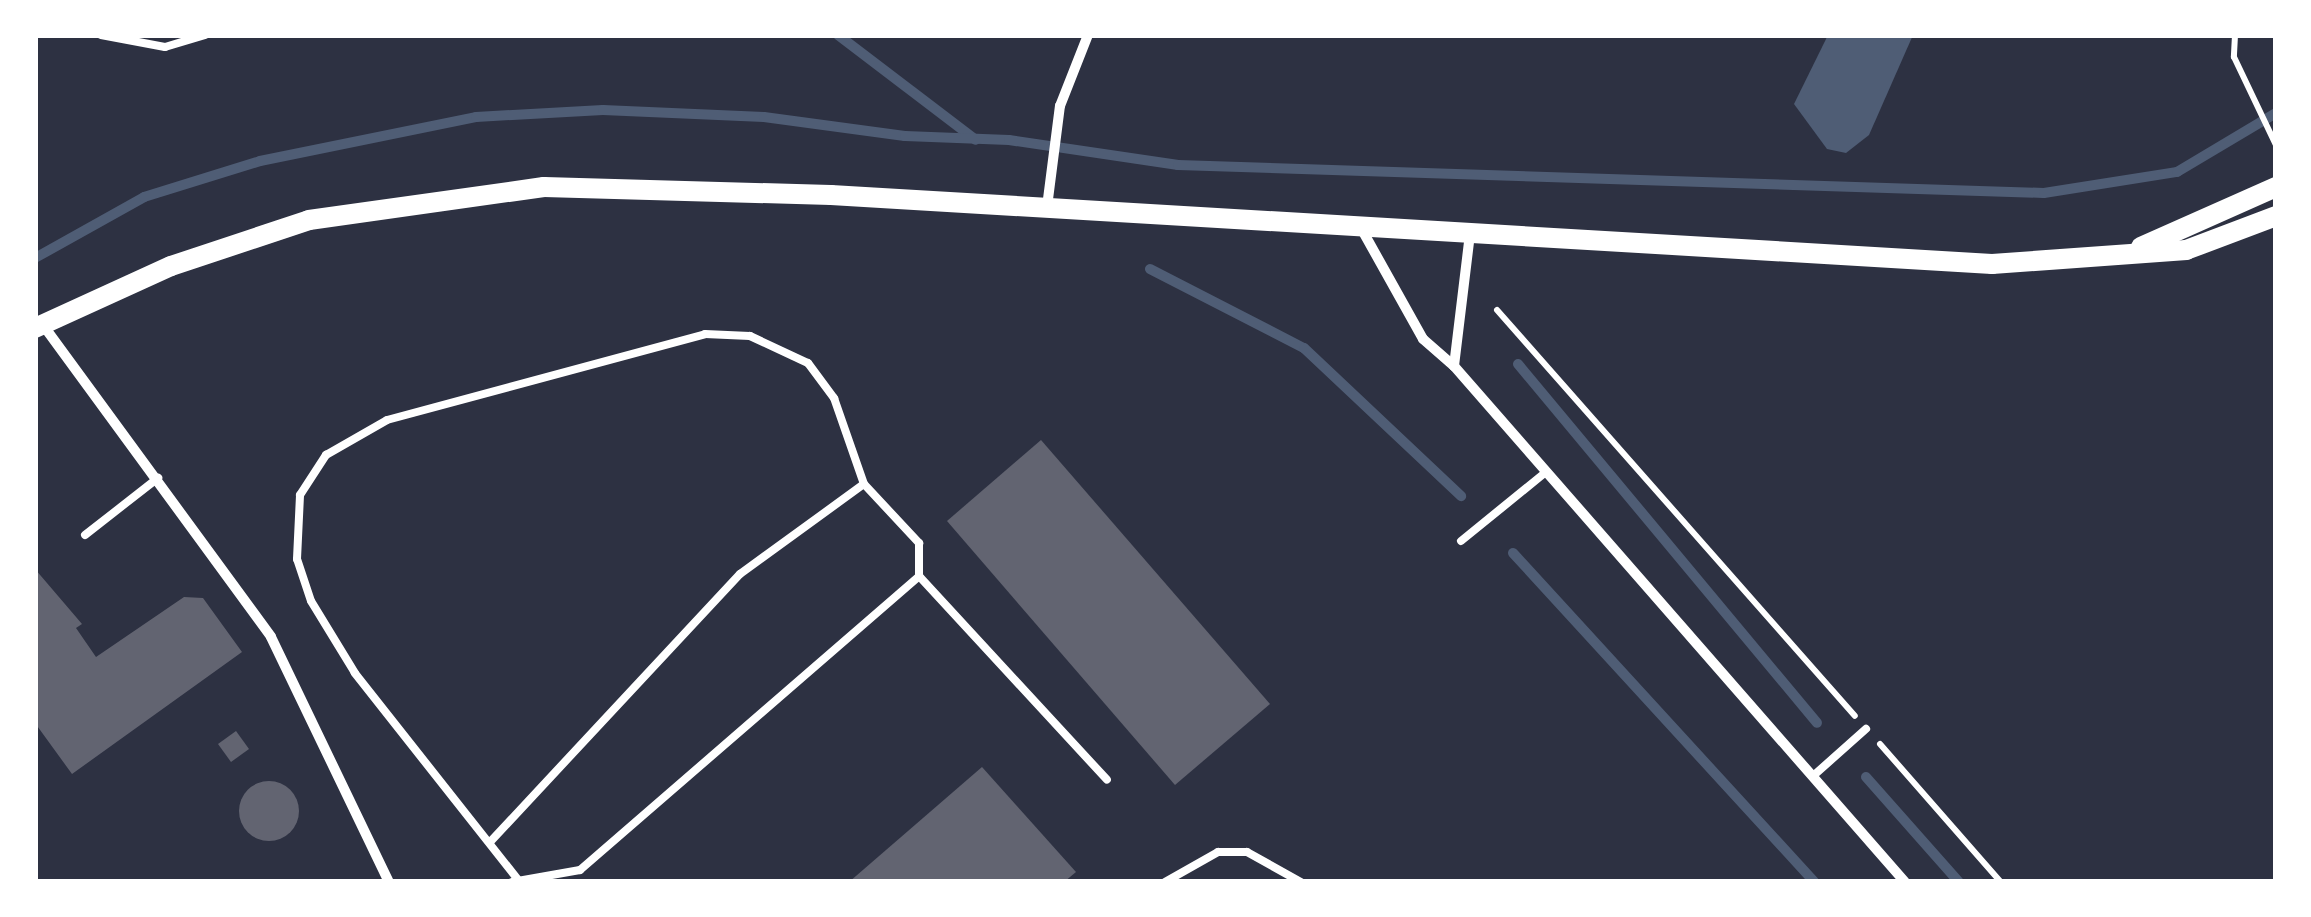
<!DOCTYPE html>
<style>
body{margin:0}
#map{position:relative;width:2311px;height:917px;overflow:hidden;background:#2d3142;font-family:Cabin,sans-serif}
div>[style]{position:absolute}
.water>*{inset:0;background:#4f5d75}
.stream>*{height:10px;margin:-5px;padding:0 5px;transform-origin:5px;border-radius:5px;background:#4f5d75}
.building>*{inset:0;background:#626471}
.round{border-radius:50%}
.path>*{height:6px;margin:-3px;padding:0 3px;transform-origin:3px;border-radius:3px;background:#fff}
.service>*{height:8px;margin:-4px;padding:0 4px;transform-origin:4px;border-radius:4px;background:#fff}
.minor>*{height:10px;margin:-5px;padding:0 5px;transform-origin:5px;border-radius:5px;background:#fff}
.secondary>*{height:20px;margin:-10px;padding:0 10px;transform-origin:10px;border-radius:10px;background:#fff}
span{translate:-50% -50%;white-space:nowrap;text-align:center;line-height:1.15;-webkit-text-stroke:8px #fff;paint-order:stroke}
.frame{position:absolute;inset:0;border:38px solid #fff;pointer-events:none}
</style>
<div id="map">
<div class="water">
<div style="clip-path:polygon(1828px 35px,1913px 35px,1869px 135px,1846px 153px,1827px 149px,1794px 104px)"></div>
</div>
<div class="stream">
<div style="left:838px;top:35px;width:173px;rotate:37.3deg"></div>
<div style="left:35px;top:258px;width:125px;rotate:-29.2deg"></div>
<div style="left:144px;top:197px;width:121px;rotate:-17.2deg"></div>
<div style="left:260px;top:161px;width:220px;rotate:-11.5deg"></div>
<div style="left:476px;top:117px;width:127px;rotate:-3.2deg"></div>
<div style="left:603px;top:110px;width:161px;rotate:2.5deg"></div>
<div style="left:764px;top:117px;width:142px;rotate:7.7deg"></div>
<div style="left:905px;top:136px;width:104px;rotate:2.2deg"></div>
<div style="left:1009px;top:140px;width:171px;rotate:8.4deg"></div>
<div style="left:1178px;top:165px;width:866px;rotate:1.85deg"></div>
<div style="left:2044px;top:193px;width:135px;rotate:-9deg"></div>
<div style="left:2177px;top:172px;width:115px;rotate:-30.8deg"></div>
<div style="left:1150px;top:269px;width:173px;rotate:27.2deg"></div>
<div style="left:1304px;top:348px;width:216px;rotate:43.3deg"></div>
<div style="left:1518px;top:364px;width:467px;rotate:50.2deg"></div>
<div style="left:1513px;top:553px;width:446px;rotate:47.5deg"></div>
<div style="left:1866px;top:777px;width:140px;rotate:48.5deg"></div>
</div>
<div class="building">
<div style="clip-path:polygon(1041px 440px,1270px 704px,1175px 785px,947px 521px)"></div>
<div style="clip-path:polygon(35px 569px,82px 624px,76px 628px,96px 657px,184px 597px,203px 598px,242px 652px,72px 774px,35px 723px)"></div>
<div style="clip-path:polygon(236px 731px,249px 749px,231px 762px,218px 744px)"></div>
<div style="clip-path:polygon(982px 767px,1076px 872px,1064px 882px,849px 882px)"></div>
<div class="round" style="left:239px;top:781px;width:60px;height:60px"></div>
</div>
<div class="path">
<div style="left:2235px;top:35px;width:22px;rotate:93deg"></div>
<div style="left:2234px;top:57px;width:98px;rotate:64.5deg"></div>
<div style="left:1497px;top:310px;width:541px;rotate:48.6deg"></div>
<div style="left:1880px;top:744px;width:184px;rotate:48.8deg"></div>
</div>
<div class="service">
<div style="left:101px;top:35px;width:65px;rotate:10.6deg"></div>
<div style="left:165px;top:47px;width:42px;rotate:-16.7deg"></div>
<div style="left:85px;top:535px;width:93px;rotate:-38deg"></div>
<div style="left:1461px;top:541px;width:109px;rotate:-39.1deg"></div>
<div style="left:1813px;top:776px;width:71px;rotate:-41.6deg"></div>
<div style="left:491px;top:841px;width:365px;rotate:-47deg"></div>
<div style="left:740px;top:574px;width:153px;rotate:-36deg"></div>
<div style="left:519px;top:881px;width:265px;rotate:-128.3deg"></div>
<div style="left:355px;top:673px;width:84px;rotate:-121.4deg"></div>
<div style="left:311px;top:601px;width:44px;rotate:-108.4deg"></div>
<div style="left:297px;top:559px;width:64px;rotate:-87.3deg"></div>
<div style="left:300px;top:495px;width:48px;rotate:-57deg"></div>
<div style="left:326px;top:455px;width:70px;rotate:-29.8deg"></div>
<div style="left:387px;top:420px;width:329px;rotate:-15.1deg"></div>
<div style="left:705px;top:334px;width:45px;rotate:2.5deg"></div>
<div style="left:750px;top:336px;width:64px;rotate:25deg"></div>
<div style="left:808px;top:363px;width:44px;rotate:53.4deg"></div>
<div style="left:834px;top:398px;width:91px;rotate:70.8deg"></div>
<div style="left:864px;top:484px;width:81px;rotate:47deg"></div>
<div style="left:919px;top:543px;width:33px;rotate:90deg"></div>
<div style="left:512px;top:882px;width:69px;rotate:-10deg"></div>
<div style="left:580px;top:870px;width:449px;rotate:-40.9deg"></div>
<div style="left:919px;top:576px;width:277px;rotate:47.3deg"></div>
<div style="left:1165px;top:882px;width:61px;rotate:-29.5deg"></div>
<div style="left:1218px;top:852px;width:29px"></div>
<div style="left:1247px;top:852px;width:62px;rotate:29.1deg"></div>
</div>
<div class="minor">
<div style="left:1047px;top:207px;width:102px;rotate:-82.7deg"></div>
<div style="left:1060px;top:106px;width:76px;rotate:-68.5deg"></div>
<div style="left:1361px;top:228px;width:127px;rotate:60.8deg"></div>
<div style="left:1423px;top:339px;width:41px;rotate:41.1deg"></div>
<div style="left:1454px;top:366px;width:685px;rotate:48.85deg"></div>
<div style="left:43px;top:325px;width:386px;rotate:53.8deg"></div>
<div style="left:271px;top:637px;width:272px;rotate:64.3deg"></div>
<div style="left:1454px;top:366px;width:133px;rotate:-83.1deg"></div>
</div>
<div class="secondary">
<div style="left:2141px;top:247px;width:148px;rotate:-24deg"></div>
<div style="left:35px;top:328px;width:149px;rotate:-24.5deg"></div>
<div style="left:171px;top:266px;width:145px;rotate:-18.4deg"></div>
<div style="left:309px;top:220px;width:237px;rotate:-8deg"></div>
<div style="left:544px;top:187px;width:287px;rotate:1.6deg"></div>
<div style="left:831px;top:195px;width:1163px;rotate:3.4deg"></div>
<div style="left:1992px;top:264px;width:195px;rotate:-4.1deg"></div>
<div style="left:2186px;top:250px;width:96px;rotate:-20.7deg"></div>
</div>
<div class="frame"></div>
</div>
